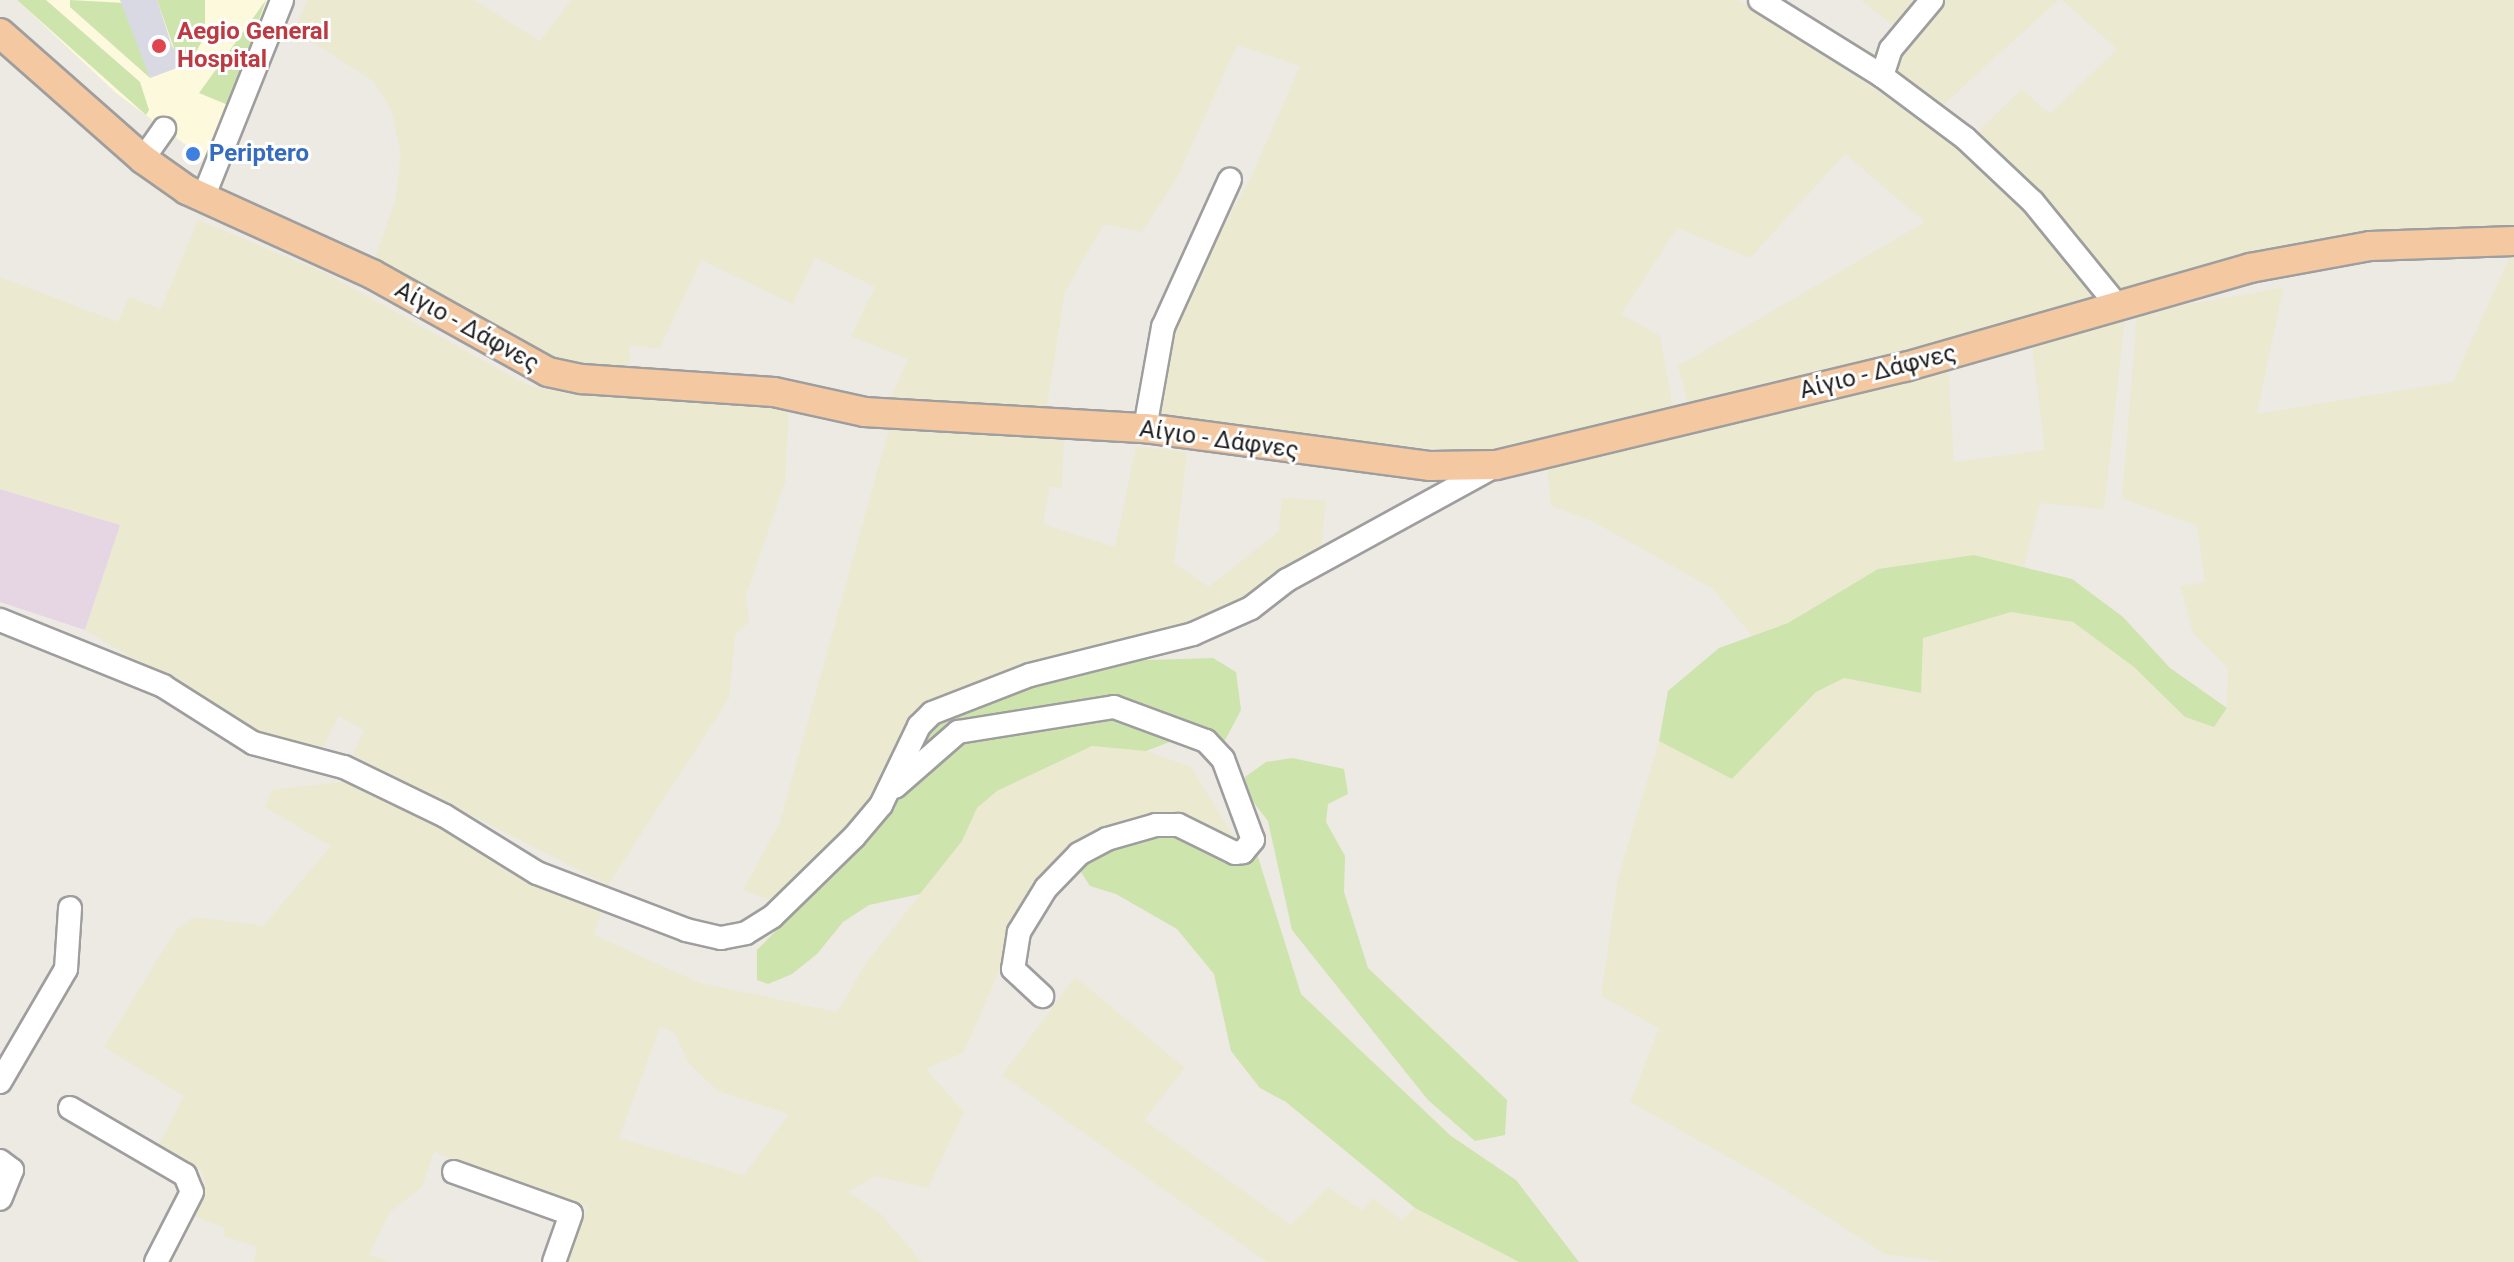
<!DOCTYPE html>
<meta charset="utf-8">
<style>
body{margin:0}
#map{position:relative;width:2514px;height:1262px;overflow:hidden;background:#ede9e3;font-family:Roboto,sans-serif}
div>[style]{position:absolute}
.industrial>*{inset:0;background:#e6d6e4}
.education>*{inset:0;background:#fcf9dd}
.farmland>*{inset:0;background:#ebead0}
.grass>*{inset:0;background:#cde4ad}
.plaza>*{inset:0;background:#d8d9e3}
.roads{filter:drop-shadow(2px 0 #9e9e9e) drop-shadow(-2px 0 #9e9e9e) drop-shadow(0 2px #9e9e9e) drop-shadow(0 -2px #9e9e9e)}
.minor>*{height:22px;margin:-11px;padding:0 11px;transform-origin:11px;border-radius:11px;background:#fff}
.major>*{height:28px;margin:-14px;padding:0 14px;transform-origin:14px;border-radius:14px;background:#f4c8a1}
.dots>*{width:22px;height:22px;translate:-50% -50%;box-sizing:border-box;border:4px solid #fff;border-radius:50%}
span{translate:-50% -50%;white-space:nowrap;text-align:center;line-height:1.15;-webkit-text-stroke:6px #fff;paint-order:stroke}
.health-label{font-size:24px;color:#be3a42;font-weight:700}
.left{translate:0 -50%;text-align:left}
.shop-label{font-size:24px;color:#366cbe;font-weight:700}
.street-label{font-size:24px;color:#1d1d1d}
</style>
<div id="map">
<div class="industrial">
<div style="clip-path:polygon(0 489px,121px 525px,85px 630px,0 602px)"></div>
</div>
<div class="education">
<div style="clip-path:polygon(17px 0,270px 0,206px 160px,116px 93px)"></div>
</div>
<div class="farmland">
<div style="clip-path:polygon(307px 0,474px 0,540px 41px,571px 0,1738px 0,1944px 134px,2072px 258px,2100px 303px,1690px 410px,1678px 366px,1925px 222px,1845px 154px,1750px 258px,1677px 228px,1621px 314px,1660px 336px,1673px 409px,1486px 454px,1153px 420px,1179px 307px,1252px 175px,1300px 66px,1237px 45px,1178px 176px,1142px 232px,1104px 224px,1065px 291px,1046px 411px,890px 401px,908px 359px,851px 336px,875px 287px,815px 257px,793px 304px,701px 260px,660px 348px,629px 346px,630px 371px,569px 368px,374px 260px,395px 202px,401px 154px,392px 111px,373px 81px,295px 31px)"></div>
<div style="clip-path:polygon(1861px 0,1927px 0,1900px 31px)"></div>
<div style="clip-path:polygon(1942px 0,2058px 0,1940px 108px,1887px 75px,1896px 52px)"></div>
<div style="clip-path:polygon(2062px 0,2514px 0,2514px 231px,2119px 300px,1972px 137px,2022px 89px,2050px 114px,2117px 49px)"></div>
<div style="clip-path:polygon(198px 220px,325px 273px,527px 385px,570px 394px,748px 401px,789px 408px,785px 482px,746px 596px,749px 622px,735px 635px,729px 698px,608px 885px,353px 755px,364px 730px,339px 716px,321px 751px,260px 734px,85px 630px,120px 525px,0 489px,0 277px,118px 322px,129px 297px,161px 309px)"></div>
<div style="clip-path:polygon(2510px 256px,2514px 256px,2514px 1262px,1944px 1262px,1885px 1254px,1771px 1181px,1630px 1102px,1659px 1028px,1601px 996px,1618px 878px,1659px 741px,1732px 779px,1816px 692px,1844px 678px,1921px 693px,1922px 638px,2011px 612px,2073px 622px,2134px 667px,2185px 717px,2214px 726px,2227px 708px,2228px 668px,2193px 633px,2180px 586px,2205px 582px,2197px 526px,2122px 498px,2137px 313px,2283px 288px,2257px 414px,2453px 382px)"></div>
<div style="clip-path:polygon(2125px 318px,2104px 509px,2040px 503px,2024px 567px,1974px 555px,1878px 569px,1788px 623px,1752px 636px,1712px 588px,1592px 521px,1551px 506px,1547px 464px,1948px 369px,1954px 462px,2045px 450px,2032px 346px)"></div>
<div style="clip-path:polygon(889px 429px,1064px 438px,1062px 488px,1050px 486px,1043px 524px,1115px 547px,1136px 447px,1187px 452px,1174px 563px,1209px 587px,1279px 531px,1282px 498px,1326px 501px,1320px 557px,1236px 610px,1187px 630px,878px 802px,777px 903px,743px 890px,780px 822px)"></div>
<div style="clip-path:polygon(evenodd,1092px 746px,1146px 751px,1191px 767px,1239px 845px,1156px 816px,1035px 887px,964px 1052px,926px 1069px,964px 1112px,928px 1188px,876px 1176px,848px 1192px,881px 1214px,922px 1262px,563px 1262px,588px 1206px,434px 1152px,422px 1187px,389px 1213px,369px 1255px,390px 1262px,254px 1262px,257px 1247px,223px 1236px,225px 1228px,192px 1215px,206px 1187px,202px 1171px,156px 1150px,184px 1096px,104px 1047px,175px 931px,193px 917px,263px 926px,331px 846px,265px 807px,272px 790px,350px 781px,604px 903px,594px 935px,700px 983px,837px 1012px,866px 963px,962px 841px,977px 808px,997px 791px,1092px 746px,660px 1027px,675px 1033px,688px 1063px,718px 1091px,789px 1114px,744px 1175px,619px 1138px,660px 1027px)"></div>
<div style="clip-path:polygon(1075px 977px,1185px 1068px,1144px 1120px,1291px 1225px,1328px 1187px,1363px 1211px,1373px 1198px,1402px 1220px,1415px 1208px,1519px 1262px,1267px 1262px,1002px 1075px)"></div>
</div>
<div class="grass">
<div style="clip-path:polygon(17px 0,46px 0,140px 82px,149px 110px,146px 115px)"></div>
<div style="clip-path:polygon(70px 0,124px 3px,150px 78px,70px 7px)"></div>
<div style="clip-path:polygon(157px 0,205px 0,205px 36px,194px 55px,176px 54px)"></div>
<div style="clip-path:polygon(266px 0,228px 105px,199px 93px)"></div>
<div style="clip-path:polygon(1974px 555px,2072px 579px,2123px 617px,2170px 668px,2227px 708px,2214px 727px,2185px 717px,2134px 667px,2073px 622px,2011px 612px,1923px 638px,1921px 693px,1844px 678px,1816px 692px,1732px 779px,1659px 741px,1668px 691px,1719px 648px,1788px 623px,1878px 569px)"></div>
<div style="clip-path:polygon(1213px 658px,1236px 672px,1241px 710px,1223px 744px,1180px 738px,1146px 751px,1092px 746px,997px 791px,977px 808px,962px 841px,920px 894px,869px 905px,843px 922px,817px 954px,792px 974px,768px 984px,757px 980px,757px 950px,883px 821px,912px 759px,940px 719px,989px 696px,1118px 661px)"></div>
<div style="clip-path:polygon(1292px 758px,1344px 769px,1348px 794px,1328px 804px,1326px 822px,1345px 856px,1344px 892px,1368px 968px,1507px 1100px,1505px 1135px,1475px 1141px,1428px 1100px,1292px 930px,1268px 821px,1247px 794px,1245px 777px,1266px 762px)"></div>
<div style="clip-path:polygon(1163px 831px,1209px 848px,1223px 860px,1237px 862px,1257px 854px,1301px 994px,1451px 1136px,1516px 1180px,1579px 1262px,1519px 1262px,1415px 1208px,1286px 1102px,1260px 1088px,1231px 1051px,1214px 974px,1177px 929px,1116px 894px,1090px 886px,1079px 869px,1082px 860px,1112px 846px)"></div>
</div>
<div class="plaza">
<div style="clip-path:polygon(120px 0,157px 0,172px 46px,185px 65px,150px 78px)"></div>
</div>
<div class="roads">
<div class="minor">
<div style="left:1760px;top:0;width:144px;rotate:31.9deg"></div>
<div style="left:1882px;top:76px;width:104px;rotate:36.8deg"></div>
<div style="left:1965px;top:138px;width:93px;rotate:43.3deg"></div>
<div style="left:2033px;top:202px;width:133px;rotate:50.8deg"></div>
<div style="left:1882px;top:76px;width:28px;rotate:-72deg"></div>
<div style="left:1891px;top:49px;width:64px;rotate:-50.1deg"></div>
<div style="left:143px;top:159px;width:37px;rotate:-55deg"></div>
<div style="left:203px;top:198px;width:213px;rotate:-68.2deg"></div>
<div style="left:1145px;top:428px;width:103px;rotate:-79.9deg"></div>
<div style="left:1163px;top:327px;width:162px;rotate:-65.6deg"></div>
<div style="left:0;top:620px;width:176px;rotate:22deg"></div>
<div style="left:163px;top:686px;width:107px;rotate:32.3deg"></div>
<div style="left:253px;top:743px;width:94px;rotate:14.8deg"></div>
<div style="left:344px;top:767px;width:112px;rotate:25.9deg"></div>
<div style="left:445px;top:816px;width:108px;rotate:31.8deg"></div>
<div style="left:537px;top:873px;width:160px;rotate:20.9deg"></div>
<div style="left:686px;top:930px;width:36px;rotate:13deg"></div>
<div style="left:721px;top:938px;width:25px;rotate:-11deg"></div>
<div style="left:746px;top:933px;width:31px;rotate:-32deg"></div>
<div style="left:772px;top:917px;width:115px;rotate:-44.3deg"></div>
<div style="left:854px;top:837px;width:42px;rotate:-49.8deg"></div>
<div style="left:881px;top:805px;width:88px;rotate:-64.3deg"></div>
<div style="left:919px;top:726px;width:18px;rotate:-45deg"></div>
<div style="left:932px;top:713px;width:105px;rotate:-21.2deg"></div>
<div style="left:1030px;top:675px;width:168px;rotate:-14.1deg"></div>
<div style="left:1193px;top:634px;width:64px;rotate:-24.1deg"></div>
<div style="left:1251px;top:608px;width:46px;rotate:-37.9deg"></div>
<div style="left:1287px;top:580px;width:237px;rotate:-28.7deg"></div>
<div style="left:895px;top:787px;width:84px;rotate:-41.1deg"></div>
<div style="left:958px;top:732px;width:158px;rotate:-9.1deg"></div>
<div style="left:1114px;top:707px;width:98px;rotate:20.3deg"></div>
<div style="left:1206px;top:741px;width:25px;rotate:47deg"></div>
<div style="left:1223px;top:759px;width:86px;rotate:69.7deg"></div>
<div style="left:1253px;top:840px;width:16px;rotate:130deg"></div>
<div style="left:1243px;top:852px;width:8px;rotate:173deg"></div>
<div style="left:1235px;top:853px;width:64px;rotate:-153.8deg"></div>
<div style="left:1178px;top:825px;width:22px;rotate:180deg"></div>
<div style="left:1156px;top:825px;width:51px;rotate:164.1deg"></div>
<div style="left:1107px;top:839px;width:32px;rotate:152deg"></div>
<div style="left:1079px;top:854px;width:47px;rotate:134.1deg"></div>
<div style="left:1046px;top:888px;width:52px;rotate:121.5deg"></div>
<div style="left:1019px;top:932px;width:37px;rotate:99deg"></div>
<div style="left:1013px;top:969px;width:40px;rotate:43deg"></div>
<div style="left:0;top:1082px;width:131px;rotate:-59.7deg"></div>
<div style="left:66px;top:969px;width:61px;rotate:-86.2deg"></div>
<div style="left:70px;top:1108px;width:133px;rotate:30.2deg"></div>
<div style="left:185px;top:1175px;width:18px;rotate:68deg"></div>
<div style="left:192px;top:1192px;width:79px;rotate:117.2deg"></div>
<div style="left:0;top:1161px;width:15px;rotate:37deg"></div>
<div style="left:12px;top:1170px;width:31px;rotate:112deg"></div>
<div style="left:454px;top:1172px;width:124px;rotate:19.7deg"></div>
<div style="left:571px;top:1214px;width:51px;rotate:109.5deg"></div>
</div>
<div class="major">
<div style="left:0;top:33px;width:191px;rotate:41.4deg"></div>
<div style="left:143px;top:159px;width:54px;rotate:35.2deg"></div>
<div style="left:187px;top:190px;width:203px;rotate:24.4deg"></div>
<div style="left:372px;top:274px;width:201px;rotate:29.1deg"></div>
<div style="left:548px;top:372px;width:35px;rotate:12deg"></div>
<div style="left:582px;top:379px;width:192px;rotate:3.9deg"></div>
<div style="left:774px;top:392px;width:93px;rotate:12.4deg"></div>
<div style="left:865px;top:412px;width:280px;rotate:3.3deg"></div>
<div style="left:1145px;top:428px;width:288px;rotate:7.6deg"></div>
<div style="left:1430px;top:466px;width:66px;rotate:-0.9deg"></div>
<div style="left:1496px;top:465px;width:421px;rotate:-13.5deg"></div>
<div style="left:1905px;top:367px;width:359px;rotate:-16deg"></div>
<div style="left:2250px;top:268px;width:122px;rotate:-10.4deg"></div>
<div style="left:2370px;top:246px;width:144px;rotate:-2deg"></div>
</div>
</div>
<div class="dots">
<div style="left:159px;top:46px;background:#e0444e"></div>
<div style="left:193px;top:154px;background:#3f7fe0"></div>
</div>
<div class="health-label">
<span class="left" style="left:177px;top:46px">Aegio General<br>Hospital</span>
</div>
<div class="shop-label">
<span class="left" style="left:209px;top:154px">Periptero</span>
</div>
<div class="street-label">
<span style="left:467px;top:327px;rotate:29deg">Αίγιο - Δάφνες</span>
<span style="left:1878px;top:372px;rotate:-14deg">Αίγιο - Δάφνες</span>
<span style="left:1219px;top:440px;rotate:8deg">Αίγιο - Δάφνες</span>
</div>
</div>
